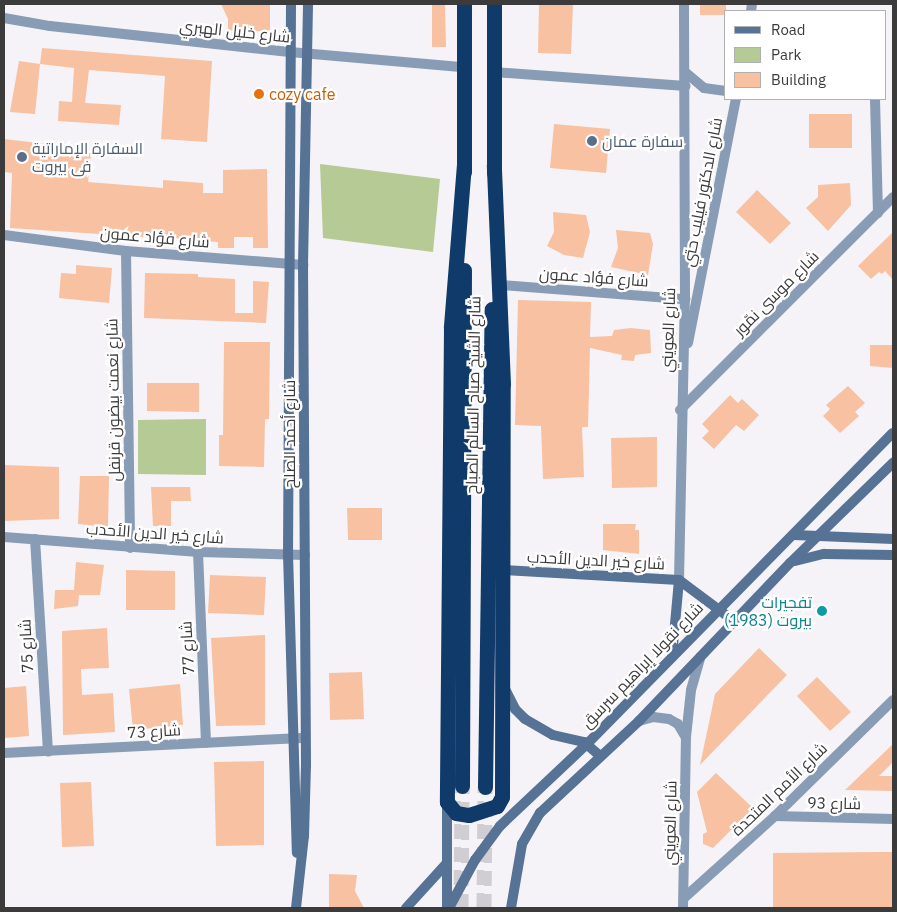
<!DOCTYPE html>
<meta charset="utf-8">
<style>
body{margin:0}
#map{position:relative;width:897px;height:912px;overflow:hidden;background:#f5f3f7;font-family:"IBM Plex Sans",Cairo,sans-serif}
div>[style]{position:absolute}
.green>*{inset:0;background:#b5ca94}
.building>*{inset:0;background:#f7c1a2}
.highway-tunnel>*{height:15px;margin-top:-7.5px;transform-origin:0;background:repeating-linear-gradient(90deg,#d0ced2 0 15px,transparent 0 23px)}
.street>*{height:10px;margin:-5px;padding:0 5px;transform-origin:5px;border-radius:5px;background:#899cb5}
.secondary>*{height:10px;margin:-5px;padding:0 5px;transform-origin:5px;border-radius:5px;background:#567295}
.highway>*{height:15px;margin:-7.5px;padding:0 7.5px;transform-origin:7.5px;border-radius:7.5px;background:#103a69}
.dots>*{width:14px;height:14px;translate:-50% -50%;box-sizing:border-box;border:2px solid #fff;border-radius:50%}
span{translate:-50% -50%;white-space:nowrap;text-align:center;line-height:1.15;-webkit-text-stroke:4.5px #fff;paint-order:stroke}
.street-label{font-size:16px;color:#3c3b3c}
.food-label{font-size:16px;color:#c56008}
.left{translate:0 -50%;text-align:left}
.service-label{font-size:16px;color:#4e5e75}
.culture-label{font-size:16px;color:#0d838f}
.right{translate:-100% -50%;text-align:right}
.frame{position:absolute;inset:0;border:5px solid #3c3b3c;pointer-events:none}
.legend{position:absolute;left:724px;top:10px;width:162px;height:90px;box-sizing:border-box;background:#fff;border:1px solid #b1b1b1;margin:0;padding:6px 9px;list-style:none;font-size:15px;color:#3c3b3c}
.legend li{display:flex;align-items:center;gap:10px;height:25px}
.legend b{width:25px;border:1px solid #b1b1b1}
</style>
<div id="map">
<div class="green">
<div style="clip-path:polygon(320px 164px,440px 179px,433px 252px,323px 238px)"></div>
<div style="clip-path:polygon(206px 419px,206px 475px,138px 474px,138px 420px)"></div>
</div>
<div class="building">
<div style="clip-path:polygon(221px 4px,270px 4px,270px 31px,228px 31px,228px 19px)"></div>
<div style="clip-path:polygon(432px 4px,445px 4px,446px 47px,432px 47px)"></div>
<div style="clip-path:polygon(539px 4px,573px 4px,571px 54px,538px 53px)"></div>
<div style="clip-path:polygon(700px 4px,726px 4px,726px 15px,700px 15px)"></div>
<div style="clip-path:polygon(42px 48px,212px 61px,207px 142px,161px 139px,165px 76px,89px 70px,85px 103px,121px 105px,119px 125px,58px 121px,59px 101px,72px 102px,74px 68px,40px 64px)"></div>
<div style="clip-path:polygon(19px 61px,40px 64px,35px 114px,10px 112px)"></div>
<div style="clip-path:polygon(809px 114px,852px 114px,852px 148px,809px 148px)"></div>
<div style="clip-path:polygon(554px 124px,610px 129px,606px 173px,550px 168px)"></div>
<div style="clip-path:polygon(4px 139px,47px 144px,47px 150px,91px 153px,88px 182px,163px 188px,163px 180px,203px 183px,203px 193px,223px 193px,223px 170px,267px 169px,268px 248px,253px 248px,253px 237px,234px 237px,234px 248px,218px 248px,218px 242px,10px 228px,12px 173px,4px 172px)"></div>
<div style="clip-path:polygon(850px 183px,851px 205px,828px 231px,806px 208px,818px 197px,818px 185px)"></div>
<div style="clip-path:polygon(757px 190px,791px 223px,770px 244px,736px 212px)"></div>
<div style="clip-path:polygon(553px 212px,586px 215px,590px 232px,583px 258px,564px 255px,547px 246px,554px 232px)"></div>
<div style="clip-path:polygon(616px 230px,650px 233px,653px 244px,648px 275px,611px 267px,618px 248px)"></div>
<div style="clip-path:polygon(893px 232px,893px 280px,885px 271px,882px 274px,879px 272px,871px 279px,858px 266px)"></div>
<div style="clip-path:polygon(76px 265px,112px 268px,109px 303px,59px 298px,61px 273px,76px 274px)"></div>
<div style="clip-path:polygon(145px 273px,198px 274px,198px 277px,235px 279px,235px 313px,253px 313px,253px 281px,269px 282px,266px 323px,144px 318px)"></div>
<div style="clip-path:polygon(518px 300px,591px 302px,590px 337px,612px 336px,614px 330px,631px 328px,650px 330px,651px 353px,635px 355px,634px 361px,621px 360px,622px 355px,590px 348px,588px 427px,582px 427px,584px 477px,543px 479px,541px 426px,515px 425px)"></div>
<div style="clip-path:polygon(224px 342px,270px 342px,269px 419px,265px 419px,264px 467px,219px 466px,219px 435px,223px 435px)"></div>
<div style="clip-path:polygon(870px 345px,893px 345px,893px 368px,870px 366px)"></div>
<div style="clip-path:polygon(147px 383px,199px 383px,199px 412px,147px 411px)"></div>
<div style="clip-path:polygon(848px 386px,865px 403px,855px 412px,859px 416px,840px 433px,823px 416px,830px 409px,826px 405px)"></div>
<div style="clip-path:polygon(730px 395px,738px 403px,742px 399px,759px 415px,744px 431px,736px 425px,714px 449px,702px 438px,709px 431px,702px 424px)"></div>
<div style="clip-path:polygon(657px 437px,657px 487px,612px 488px,611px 438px)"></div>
<div style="clip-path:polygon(4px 465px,59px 467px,59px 519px,4px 521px)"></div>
<div style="clip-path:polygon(80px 476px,109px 476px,108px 527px,78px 524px)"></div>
<div style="clip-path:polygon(151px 487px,190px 487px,191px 501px,171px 501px,171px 526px,153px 526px)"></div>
<div style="clip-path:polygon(347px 508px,382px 508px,382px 540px,348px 540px)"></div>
<div style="clip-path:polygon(603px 524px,636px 524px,635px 530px,639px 530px,639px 554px,603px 550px)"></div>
<div style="clip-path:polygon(76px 562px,104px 565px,100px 595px,79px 595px,78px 606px,54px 609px,55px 590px,74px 590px)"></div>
<div style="clip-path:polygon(126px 570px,175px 571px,175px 610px,126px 610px)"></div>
<div style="clip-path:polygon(210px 575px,266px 577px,264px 615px,208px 613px)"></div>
<div style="clip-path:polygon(107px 628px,109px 668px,81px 669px,82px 695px,113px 693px,115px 732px,63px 735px,62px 631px)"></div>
<div style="clip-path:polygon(265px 635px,265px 725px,216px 726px,211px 638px)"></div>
<div style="clip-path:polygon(759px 648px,787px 675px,700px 765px,715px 694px)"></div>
<div style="clip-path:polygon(362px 672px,364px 719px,330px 720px,329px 673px)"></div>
<div style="clip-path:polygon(817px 677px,851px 712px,830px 731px,797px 696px)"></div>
<div style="clip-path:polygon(180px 684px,183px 725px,133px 730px,129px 689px)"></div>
<div style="clip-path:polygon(26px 686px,29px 736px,4px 738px,4px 688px)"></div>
<div style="clip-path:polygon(893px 744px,893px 762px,879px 776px,893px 776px,893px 791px,845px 790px)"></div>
<div style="clip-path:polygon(264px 761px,264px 845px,216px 846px,214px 762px)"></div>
<div style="clip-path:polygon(716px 773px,753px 808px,713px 848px,703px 844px,703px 834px,707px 832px,697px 792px)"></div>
<div style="clip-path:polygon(91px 782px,94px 846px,62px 847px,60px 783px)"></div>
<div style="clip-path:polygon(879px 852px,893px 852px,893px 908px,773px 908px,773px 853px)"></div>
<div style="clip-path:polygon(329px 874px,357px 875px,355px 891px,364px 908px,329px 908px)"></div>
</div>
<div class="highway-tunnel">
<div style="left:461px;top:908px;width:122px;rotate:-89.5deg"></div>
<div style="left:484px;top:908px;width:121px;rotate:-89.5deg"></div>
</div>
<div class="street">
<div style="left:751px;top:11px;width:7px;rotate:-82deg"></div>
<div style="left:4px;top:18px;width:47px;rotate:9.9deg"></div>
<div style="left:50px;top:26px;width:241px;rotate:6.2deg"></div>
<div style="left:290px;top:52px;width:174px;rotate:5deg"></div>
<div style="left:494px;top:72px;width:192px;rotate:4.2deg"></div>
<div style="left:685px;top:72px;width:25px;rotate:40deg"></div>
<div style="left:704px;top:88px;width:22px;rotate:8deg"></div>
<div style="left:875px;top:99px;width:114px;rotate:88.5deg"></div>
<div style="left:4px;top:235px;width:123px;rotate:7.5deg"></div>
<div style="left:126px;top:251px;width:178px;rotate:4.5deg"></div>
<div style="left:126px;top:251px;width:297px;rotate:89.2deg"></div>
<div style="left:501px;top:285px;width:185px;rotate:4.4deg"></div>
<div style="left:688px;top:343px;width:249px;rotate:-78.9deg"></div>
<div style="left:680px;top:410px;width:301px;rotate:-45deg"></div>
<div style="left:4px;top:537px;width:195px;rotate:4.4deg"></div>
<div style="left:198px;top:552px;width:107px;rotate:1.6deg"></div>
<div style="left:35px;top:539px;width:213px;rotate:86.5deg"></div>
<div style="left:198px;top:552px;width:191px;rotate:87.6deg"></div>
<div style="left:679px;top:580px;width:281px;rotate:-88.8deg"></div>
<div style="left:685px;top:299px;width:295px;rotate:-90.2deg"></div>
<div style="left:639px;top:721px;width:15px;rotate:-16deg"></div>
<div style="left:653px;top:717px;width:16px;rotate:7deg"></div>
<div style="left:669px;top:719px;width:10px;rotate:29deg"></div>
<div style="left:678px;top:724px;width:14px;rotate:60deg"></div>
<div style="left:4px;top:753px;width:298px;rotate:-2.9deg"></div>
<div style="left:775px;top:816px;width:118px;rotate:1.5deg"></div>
<div style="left:684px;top:898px;width:122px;rotate:-42deg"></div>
<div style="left:775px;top:816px;width:165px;rotate:-44.5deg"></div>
<div style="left:683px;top:908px;width:171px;rotate:-89deg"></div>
<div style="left:686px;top:737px;width:47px;rotate:-83.9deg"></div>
<div style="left:691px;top:690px;width:35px;rotate:-74deg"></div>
</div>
<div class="secondary">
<div style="left:291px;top:4px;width:550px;rotate:90.31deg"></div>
<div style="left:288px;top:554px;width:299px;rotate:88.3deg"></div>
<div style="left:794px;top:535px;width:99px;rotate:2.3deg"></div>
<div style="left:795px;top:561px;width:30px;rotate:-14deg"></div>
<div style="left:824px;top:554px;width:69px;rotate:0.8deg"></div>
<div style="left:504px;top:570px;width:175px;rotate:3.3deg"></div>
<div style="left:679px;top:580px;width:69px;rotate:36.7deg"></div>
<div style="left:672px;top:657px;width:77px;rotate:-84.8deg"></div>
<div style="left:504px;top:687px;width:25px;rotate:63deg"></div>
<div style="left:515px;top:709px;width:14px;rotate:45deg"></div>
<div style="left:525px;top:719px;width:32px;rotate:30deg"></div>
<div style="left:553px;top:735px;width:32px;rotate:13deg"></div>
<div style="left:584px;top:742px;width:21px;rotate:41deg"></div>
<div style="left:296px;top:908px;width:72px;rotate:-83.7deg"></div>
<div style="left:304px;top:836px;width:70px;rotate:-88.4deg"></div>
<div style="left:306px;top:766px;width:501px;rotate:-90.34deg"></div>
<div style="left:303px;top:265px;width:261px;rotate:-88.9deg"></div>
<div style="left:406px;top:908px;width:61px;rotate:-47.7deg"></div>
<div style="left:447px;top:908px;width:106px;rotate:-90deg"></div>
<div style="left:449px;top:908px;width:55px;rotate:-61.6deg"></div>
<div style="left:475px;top:860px;width:42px;rotate:-53.7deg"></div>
<div style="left:500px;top:826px;width:120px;rotate:-43.3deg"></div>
<div style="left:587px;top:744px;width:436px;rotate:-45.5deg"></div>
<div style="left:511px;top:908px;width:65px;rotate:-80.2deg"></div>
<div style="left:522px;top:844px;width:36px;rotate:-60deg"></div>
<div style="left:540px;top:813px;width:135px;rotate:-42.9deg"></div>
<div style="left:639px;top:721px;width:219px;rotate:-46.3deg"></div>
<div style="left:790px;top:563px;width:144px;rotate:-44.2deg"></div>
</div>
<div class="highway">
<div style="left:464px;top:4px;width:168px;rotate:90deg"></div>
<div style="left:464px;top:164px;width:164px;rotate:94.6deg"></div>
<div style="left:451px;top:327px;width:475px;rotate:90.5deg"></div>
<div style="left:447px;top:802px;width:14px;rotate:51deg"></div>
<div style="left:456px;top:813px;width:13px;rotate:9deg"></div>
<div style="left:469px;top:815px;width:29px;rotate:-18deg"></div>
<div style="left:497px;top:806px;width:10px;rotate:-61deg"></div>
<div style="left:502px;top:797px;width:413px;rotate:-89.9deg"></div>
<div style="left:503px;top:384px;width:219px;rotate:-92.4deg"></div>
<div style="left:494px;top:173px;width:169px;rotate:-90deg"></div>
<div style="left:462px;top:786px;width:516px;rotate:-89.78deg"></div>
<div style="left:485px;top:787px;width:478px;rotate:-89.2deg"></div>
</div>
<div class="dots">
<div style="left:259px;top:94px;background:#e8710a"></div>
<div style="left:592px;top:141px;background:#5c6f8a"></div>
<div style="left:22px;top:157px;background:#5c6f8a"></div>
<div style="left:822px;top:611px;background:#0f9aa8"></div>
</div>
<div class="street-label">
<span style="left:235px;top:31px;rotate:6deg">شارع خليل الهبري</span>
<span style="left:702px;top:192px;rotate:-79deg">شارع الدكتور فيليب حتي</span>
<span style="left:155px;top:237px;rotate:5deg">شارع فؤاد عمون</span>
<span style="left:594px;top:277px;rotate:4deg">شارع فؤاد عمون</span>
<span style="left:776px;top:293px;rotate:-45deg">شارع موسى نمّور</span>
<span style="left:668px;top:330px;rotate:-88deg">شارع العويني</span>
<span style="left:473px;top:395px;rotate:-89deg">شارع الشيخ صباح السالم الصباح</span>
<span style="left:113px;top:400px;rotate:-91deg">شارع نعمت بيضون قرنفل</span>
<span style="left:289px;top:434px;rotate:-90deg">شارع أحمد الصلح</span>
<span style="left:155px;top:533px;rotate:4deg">شارع خير الدين الأحدب</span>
<span style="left:596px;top:560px;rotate:3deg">شارع خير الدين الأحدب</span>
<span style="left:26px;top:646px;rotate:-93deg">شارع 75</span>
<span style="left:187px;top:648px;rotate:-93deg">شارع 77</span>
<span style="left:642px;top:665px;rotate:-46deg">شارع نقولا إبراهيم سرسق</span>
<span style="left:154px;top:731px;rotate:-3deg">شارع 73</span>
<span style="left:779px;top:789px;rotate:-44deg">شارع الأمم المتحدة</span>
<span style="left:834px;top:803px;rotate:1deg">شارع 93</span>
<span style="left:670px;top:823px;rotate:-89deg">شارع العويني</span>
</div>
<div class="food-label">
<span class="left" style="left:269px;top:94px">cozy cafe</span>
</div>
<div class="service-label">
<span class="left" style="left:602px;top:141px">سفارة عمان</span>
<span class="left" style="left:32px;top:157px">السفارة الإماراتية<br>فى بيروت</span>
</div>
<div class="culture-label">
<span class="right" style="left:812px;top:611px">تفجيرات<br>بيروت (1983)</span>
</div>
<div class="frame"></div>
<ul class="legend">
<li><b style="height:6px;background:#567295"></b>Road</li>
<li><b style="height:14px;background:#b5ca94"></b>Park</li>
<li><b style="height:14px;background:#f7c1a2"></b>Building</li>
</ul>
</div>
